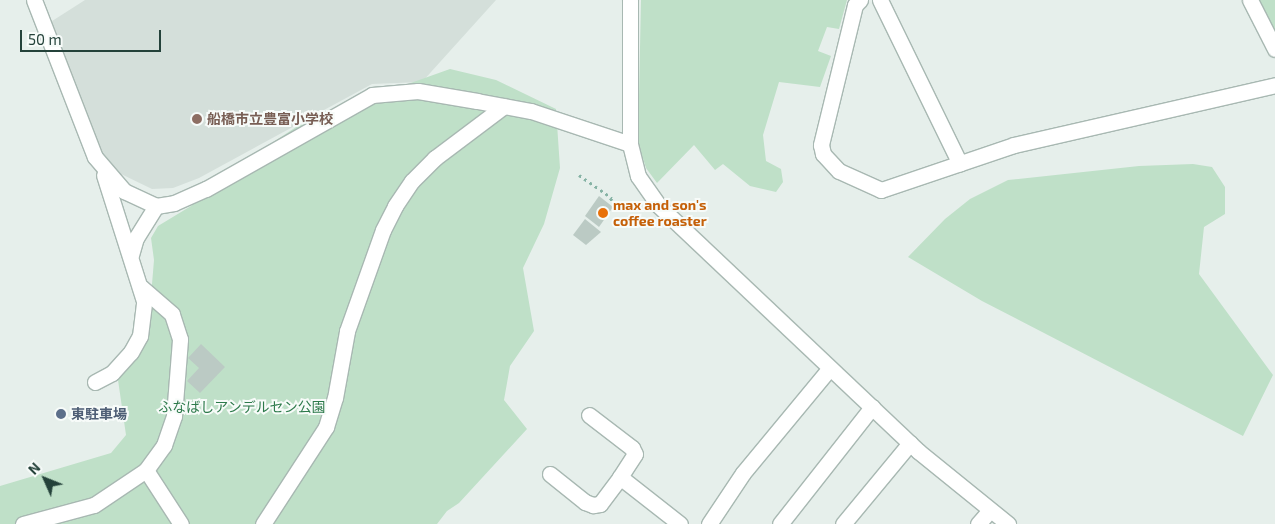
<!DOCTYPE html>
<meta charset="utf-8">
<style>
body{margin:0}
#map{position:relative;width:1275px;height:524px;overflow:hidden;background:#e6efeb;font-family:"Exo 2","Noto Sans JP",sans-serif}
div>[style]{position:absolute}
.built>*{inset:0;background:#d4dfda}
.green>*{inset:0;background:#bfe0c8}
.building>*{inset:0;background:#bbcac4}
.path>*{height:3px;margin-top:-1.5px;transform-origin:0;background:repeating-linear-gradient(90deg,#86b3a5 0 2.5px,transparent 0 6.5px)}
.roads{filter:drop-shadow(1px 0 #a8b8b2) drop-shadow(-1px 0 #a8b8b2) drop-shadow(0 1px #a8b8b2) drop-shadow(0 -1px #a8b8b2)}
.minor>*{height:15px;margin:-7.5px;padding:0 7.5px;transform-origin:7.5px;border-radius:7.5px;background:#fff}
.dots>*{width:14px;height:14px;translate:-50% -50%;box-sizing:border-box;border:2px solid #f7fbf9;border-radius:50%}
span{translate:-50% -50%;white-space:nowrap;text-align:center;line-height:1.15;-webkit-text-stroke:4px #f7fbf9;paint-order:stroke}
.education-label{font-size:14px;color:#785e54;font-weight:700}
.left{translate:0 -50%;text-align:left}
.food-label{font-size:14px;color:#c56008;font-weight:700}
.park-label{font-size:14px;color:#2d7a4b}
.service-label{font-size:14px;color:#4e5e75;font-weight:700}
.north{position:absolute;left:20px;top:454px;width:50px;height:50px;-webkit-text-stroke:4px #f7fbf9;paint-order:stroke;rotate:314deg;font-size:14px;font-weight:700;line-height:20px;text-align:center;color:#24423a}
.north::after{content:'';display:block;margin:auto;width:18px;height:22px;background:#24423a;clip-path:polygon(50% 0,100% 100%,50% 72%,0 100%)}
.scale{position:absolute;left:20px;top:30px;width:141px;height:22px;box-sizing:border-box;border:2px solid #24423a;border-top:0;padding-left:6px;font-size:15px;line-height:18px;white-space:nowrap;color:#24423a;-webkit-text-stroke:4px #f7fbf9;paint-order:stroke}
</style>
<div id="map">
<div class="built">
<div style="clip-path:polygon(85px 0,496px 0,422px 82px,372px 84px,199px 178px,173px 188px,152px 189px,119px 173px,103px 155px,49px 23px)"></div>
</div>
<div class="green">
<div style="clip-path:polygon(641px 0,847px 0,839px 29px,827px 27px,818px 51px,831px 56px,820px 87px,779px 82px,763px 135px,766px 161px,781px 169px,783px 182px,776px 192px,750px 186px,723px 164px,715px 170px,694px 145px,657px 183px,646px 168px,638px 143px)"></div>
<div style="clip-path:polygon(1257px 0,1275px 0,1275px 35px)"></div>
<div style="clip-path:polygon(450px 69px,496px 80px,556px 109px,560px 168px,544px 224px,523px 268px,534px 331px,510px 366px,504px 400px,527px 429px,459px 503px,447px 511px,437px 524px,0 524px,0 486px,111px 453px,126px 435px,118px 380px,135px 358px,149px 320px,154px 260px,151px 238px,158px 226px,191px 206px,261px 150px,307px 120px)"></div>
<div style="clip-path:polygon(1193px 164px,1212px 167px,1225px 187px,1225px 214px,1204px 227px,1199px 274px,1273px 375px,1243px 436px,982px 301px,908px 257px,945px 219px,970px 199px,1008px 180px,1139px 166px)"></div>
</div>
<div class="building">
<div style="clip-path:polygon(599px 196px,613px 207px,599px 227px,585px 216px)"></div>
<div style="clip-path:polygon(585px 219px,601px 232px,586px 245px,573px 235px)"></div>
<div style="clip-path:polygon(201px 344px,225px 367px,200px 393px,187px 381px,199px 368px,188px 358px)"></div>
</div>
<div class="path">
<div style="left:579px;top:175px;width:40px;rotate:34.9deg"></div>
<div style="left:612px;top:198px;width:6px;rotate:129deg"></div>
</div>
<div class="roads">
<div class="minor">
<div style="left:34px;top:0;width:168px;rotate:68.8deg"></div>
<div style="left:95px;top:157px;width:45px;rotate:49.5deg"></div>
<div style="left:124px;top:191px;width:35px;rotate:25deg"></div>
<div style="left:156px;top:206px;width:18px;rotate:-9deg"></div>
<div style="left:174px;top:203px;width:35px;rotate:-24deg"></div>
<div style="left:206px;top:189px;width:191px;rotate:-29.5deg"></div>
<div style="left:372px;top:95px;width:46px;rotate:-5deg"></div>
<div style="left:418px;top:91px;width:60px;rotate:9.6deg"></div>
<div style="left:477px;top:101px;width:55px;rotate:10.5deg"></div>
<div style="left:531px;top:111px;width:104px;rotate:18.4deg"></div>
<div style="left:630px;top:0;width:144px;rotate:90deg"></div>
<div style="left:630px;top:144px;width:33px;rotate:76deg"></div>
<div style="left:638px;top:176px;width:35px;rotate:55deg"></div>
<div style="left:658px;top:205px;width:358px;rotate:43.4deg"></div>
<div style="left:918px;top:451px;width:116px;rotate:39deg"></div>
<div style="left:860px;top:0;width:7px;rotate:135deg"></div>
<div style="left:855px;top:5px;width:144px;rotate:103.7deg"></div>
<div style="left:821px;top:145px;width:9px;rotate:77deg"></div>
<div style="left:823px;top:154px;width:23px;rotate:47deg"></div>
<div style="left:839px;top:171px;width:46px;rotate:24.3deg"></div>
<div style="left:881px;top:190px;width:140px;rotate:-18.7deg"></div>
<div style="left:1014px;top:145px;width:268px;rotate:-12.9deg"></div>
<div style="left:880px;top:0;width:182px;rotate:64deg"></div>
<div style="left:1250px;top:0;width:55px;rotate:63deg"></div>
<div style="left:131px;top:255px;width:18px;rotate:-74deg"></div>
<div style="left:136px;top:238px;width:38px;rotate:-58deg"></div>
<div style="left:95px;top:382px;width:19px;rotate:-28deg"></div>
<div style="left:112px;top:373px;width:28px;rotate:-48deg"></div>
<div style="left:131px;top:352px;width:18px;rotate:-61deg"></div>
<div style="left:140px;top:336px;width:35px;rotate:-83deg"></div>
<div style="left:144px;top:301px;width:132px;rotate:-107.6deg"></div>
<div style="left:146px;top:470px;width:64px;rotate:57.1deg"></div>
<div style="left:550px;top:474px;width:45px;rotate:38.7deg"></div>
<div style="left:585px;top:502px;width:9px;rotate:21deg"></div>
<div style="left:593px;top:505px;width:7px;rotate:-8deg"></div>
<div style="left:600px;top:504px;width:34px;rotate:-53deg"></div>
<div style="left:620px;top:477px;width:27px;rotate:-57deg"></div>
<div style="left:635px;top:454px;width:7px;rotate:-117deg"></div>
<div style="left:632px;top:448px;width:54px;rotate:-142.5deg"></div>
<div style="left:620px;top:477px;width:76px;rotate:38.1deg"></div>
<div style="left:23px;top:524px;width:73px;rotate:-15deg"></div>
<div style="left:94px;top:505px;width:63px;rotate:-33.9deg"></div>
<div style="left:146px;top:470px;width:31px;rotate:-54deg"></div>
<div style="left:164px;top:445px;width:31px;rotate:-71deg"></div>
<div style="left:174px;top:416px;width:77px;rotate:-85.5deg"></div>
<div style="left:180px;top:339px;width:26px;rotate:-108deg"></div>
<div style="left:172px;top:314px;width:41px;rotate:-138.9deg"></div>
<div style="left:263px;top:524px;width:116px;rotate:-57deg"></div>
<div style="left:326px;top:427px;width:30px;rotate:-73deg"></div>
<div style="left:335px;top:398px;width:68px;rotate:-79.8deg"></div>
<div style="left:347px;top:331px;width:107px;rotate:-70.4deg"></div>
<div style="left:383px;top:230px;width:27px;rotate:-63deg"></div>
<div style="left:395px;top:206px;width:30px;rotate:-56deg"></div>
<div style="left:412px;top:181px;width:33px;rotate:-45deg"></div>
<div style="left:435px;top:158px;width:86px;rotate:-37deg"></div>
<div style="left:709px;top:524px;width:61px;rotate:-56.3deg"></div>
<div style="left:743px;top:473px;width:136px;rotate:-50.4deg"></div>
<div style="left:780px;top:524px;width:149px;rotate:-51.8deg"></div>
<div style="left:843px;top:524px;width:105px;rotate:-50.4deg"></div>
<div style="left:978px;top:524px;width:18px;rotate:-49deg"></div>
</div>
</div>
<div class="dots">
<div style="left:197px;top:119px;background:#8d6e63"></div>
<div style="left:603px;top:213px;background:#e8710a"></div>
<div style="left:61px;top:414px;background:#5c6f8a"></div>
</div>
<div class="education-label">
<span class="left" style="left:207px;top:119px">船橋市立豊富小学校</span>
</div>
<div class="food-label">
<span class="left" style="left:613px;top:213px">max and son's<br>coffee roaster</span>
</div>
<div class="park-label">
<span style="left:242px;top:407px">ふなばしアンデルセン公園</span>
</div>
<div class="service-label">
<span class="left" style="left:71px;top:414px">東駐車場</span>
</div>
<div class="north">N</div>
<div class="scale">50 m</div>
</div>
